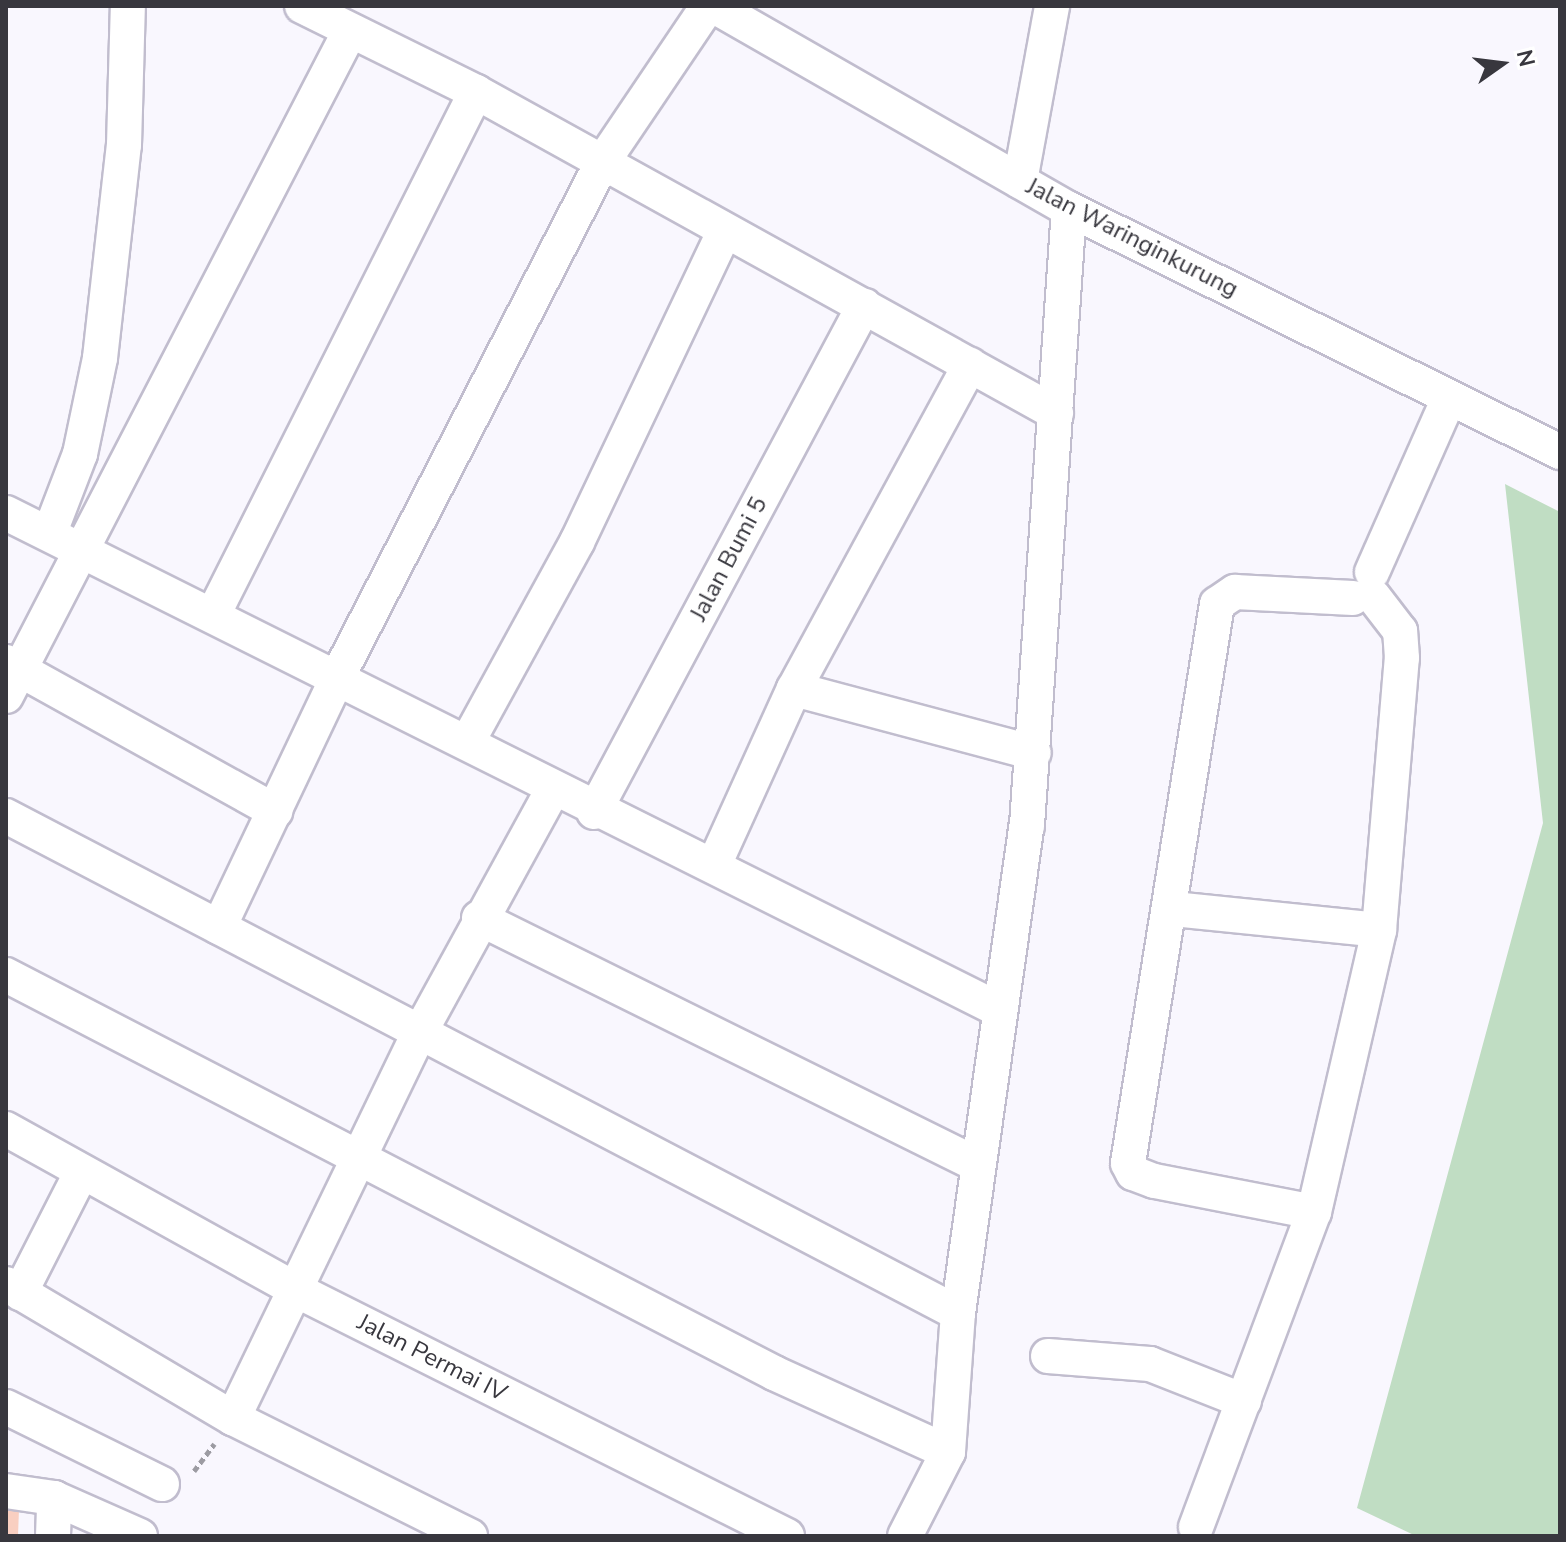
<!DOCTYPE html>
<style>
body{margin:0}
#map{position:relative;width:1566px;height:1542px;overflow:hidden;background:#f9f7fe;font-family:"Nunito Sans",sans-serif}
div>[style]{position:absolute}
.green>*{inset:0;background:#c0ddc3}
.building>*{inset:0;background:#f9cfc1}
.path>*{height:5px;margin-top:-2.5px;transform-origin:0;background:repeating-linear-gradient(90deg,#9c9ba2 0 6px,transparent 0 10px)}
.roads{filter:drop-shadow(2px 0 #c1bdce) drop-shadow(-2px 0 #c1bdce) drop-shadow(0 2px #c1bdce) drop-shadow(0 -2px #c1bdce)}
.minor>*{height:34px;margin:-17px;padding:0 17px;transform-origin:17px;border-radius:17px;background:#fff}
span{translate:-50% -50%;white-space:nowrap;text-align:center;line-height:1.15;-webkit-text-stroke:8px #fff;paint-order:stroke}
.street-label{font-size:24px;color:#38373e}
.frame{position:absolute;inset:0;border:8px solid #38373e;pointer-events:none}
.north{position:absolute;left:1462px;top:24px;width:80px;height:80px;-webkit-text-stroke:6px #fff;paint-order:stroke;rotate:76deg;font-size:22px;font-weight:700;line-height:32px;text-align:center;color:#38373e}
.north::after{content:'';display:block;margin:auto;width:28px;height:36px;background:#38373e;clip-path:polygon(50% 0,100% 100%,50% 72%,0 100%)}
</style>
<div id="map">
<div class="green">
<div style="clip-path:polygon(1505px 484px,1560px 512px,1560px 1536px,1416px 1536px,1357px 1508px,1543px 823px)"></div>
</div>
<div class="building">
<div style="clip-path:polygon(6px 1509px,19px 1509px,18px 1536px,6px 1536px)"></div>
</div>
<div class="path">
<div style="left:194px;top:1471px;width:34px;rotate:-53deg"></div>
</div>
<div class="roads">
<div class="minor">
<div style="left:302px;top:6px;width:194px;rotate:26.3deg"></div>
<div style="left:476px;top:92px;width:663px;rotate:28.96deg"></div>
<div style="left:714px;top:6px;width:409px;rotate:29.8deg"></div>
<div style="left:1069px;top:209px;width:548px;rotate:26.33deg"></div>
<div style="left:1020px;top:181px;width:178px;rotate:-79.6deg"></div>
<div style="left:6px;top:513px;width:1111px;rotate:26.57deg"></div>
<div style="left:50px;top:532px;width:84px;rotate:-69deg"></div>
<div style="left:80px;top:454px;width:98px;rotate:-78.2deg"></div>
<div style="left:100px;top:358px;width:214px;rotate:-83.6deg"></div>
<div style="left:124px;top:145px;width:139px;rotate:-88.4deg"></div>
<div style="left:1372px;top:572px;width:190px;rotate:-66.1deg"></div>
<div style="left:215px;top:611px;width:581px;rotate:-63.3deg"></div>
<div style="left:6px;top:662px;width:308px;rotate:29deg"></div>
<div style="left:794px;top:689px;width:369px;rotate:-61.5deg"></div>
<div style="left:6px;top:696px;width:746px;rotate:-62.65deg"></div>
<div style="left:468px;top:741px;width:227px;rotate:-61.3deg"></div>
<div style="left:577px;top:542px;width:343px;rotate:-64.6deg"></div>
<div style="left:594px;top:812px;width:574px;rotate:-61.92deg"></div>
<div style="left:6px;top:816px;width:1074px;rotate:27.57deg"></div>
<div style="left:714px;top:865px;width:193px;rotate:-65.6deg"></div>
<div style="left:794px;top:689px;width:248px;rotate:14.9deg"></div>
<div style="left:1173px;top:909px;width:207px;rotate:5.8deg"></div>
<div style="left:1379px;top:930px;width:273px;rotate:-85.2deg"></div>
<div style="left:1402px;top:658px;width:27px;rotate:-94deg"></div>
<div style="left:1400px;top:631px;width:44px;rotate:-127.6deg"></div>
<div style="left:479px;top:918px;width:557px;rotate:26.33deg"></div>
<div style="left:219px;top:927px;width:278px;rotate:-64.6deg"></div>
<div style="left:338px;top:676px;width:577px;rotate:-62.77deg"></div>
<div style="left:602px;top:163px;width:189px;rotate:-56deg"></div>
<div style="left:6px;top:975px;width:865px;rotate:27.39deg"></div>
<div style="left:774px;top:1373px;width:191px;rotate:24.4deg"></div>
<div style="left:6px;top:1129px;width:334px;rotate:29deg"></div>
<div style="left:298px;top:1291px;width:547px;rotate:26.61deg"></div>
<div style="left:1314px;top:1212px;width:163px;rotate:-169deg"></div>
<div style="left:1154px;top:1181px;width:22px;rotate:-159deg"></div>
<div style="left:1133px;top:1173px;width:11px;rotate:-117deg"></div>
<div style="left:1128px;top:1163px;width:566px;rotate:-80.95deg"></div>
<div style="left:1217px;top:604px;width:22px;rotate:-34deg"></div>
<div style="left:1235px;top:592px;width:118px;rotate:2.9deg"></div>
<div style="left:6px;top:1284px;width:264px;rotate:30.6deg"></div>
<div style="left:233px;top:1418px;width:265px;rotate:26.5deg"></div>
<div style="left:20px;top:1293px;width:132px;rotate:-63deg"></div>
<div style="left:1048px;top:1356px;width:102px;rotate:4.5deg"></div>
<div style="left:1150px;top:1364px;width:101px;rotate:21.5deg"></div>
<div style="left:6px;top:1407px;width:174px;rotate:26.3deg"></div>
<div style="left:233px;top:1418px;width:427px;rotate:-64.2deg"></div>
<div style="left:419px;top:1034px;width:277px;rotate:-61.3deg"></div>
<div style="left:6px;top:1491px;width:49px;rotate:8.3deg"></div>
<div style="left:54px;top:1498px;width:94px;rotate:23.8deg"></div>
<div style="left:1196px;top:1527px;width:336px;rotate:-69.5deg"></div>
<div style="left:1314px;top:1212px;width:289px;rotate:-77deg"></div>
<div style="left:53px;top:1536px;width:38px;rotate:-88deg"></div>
<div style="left:905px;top:1536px;width:94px;rotate:-62.9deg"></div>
<div style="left:948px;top:1452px;width:139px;rotate:-85.9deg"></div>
<div style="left:958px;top:1313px;width:493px;rotate:-82deg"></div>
<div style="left:1027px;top:825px;width:617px;rotate:-86.1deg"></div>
</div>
</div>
<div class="street-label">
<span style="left:1132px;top:238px;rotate:27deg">Jalan Waringinkurung</span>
<span style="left:729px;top:559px;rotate:-62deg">Jalan Bumi 5</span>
<span style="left:432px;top:1358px;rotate:27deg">Jalan Permai IV</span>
</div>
<div class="frame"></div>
<div class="north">N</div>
</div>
